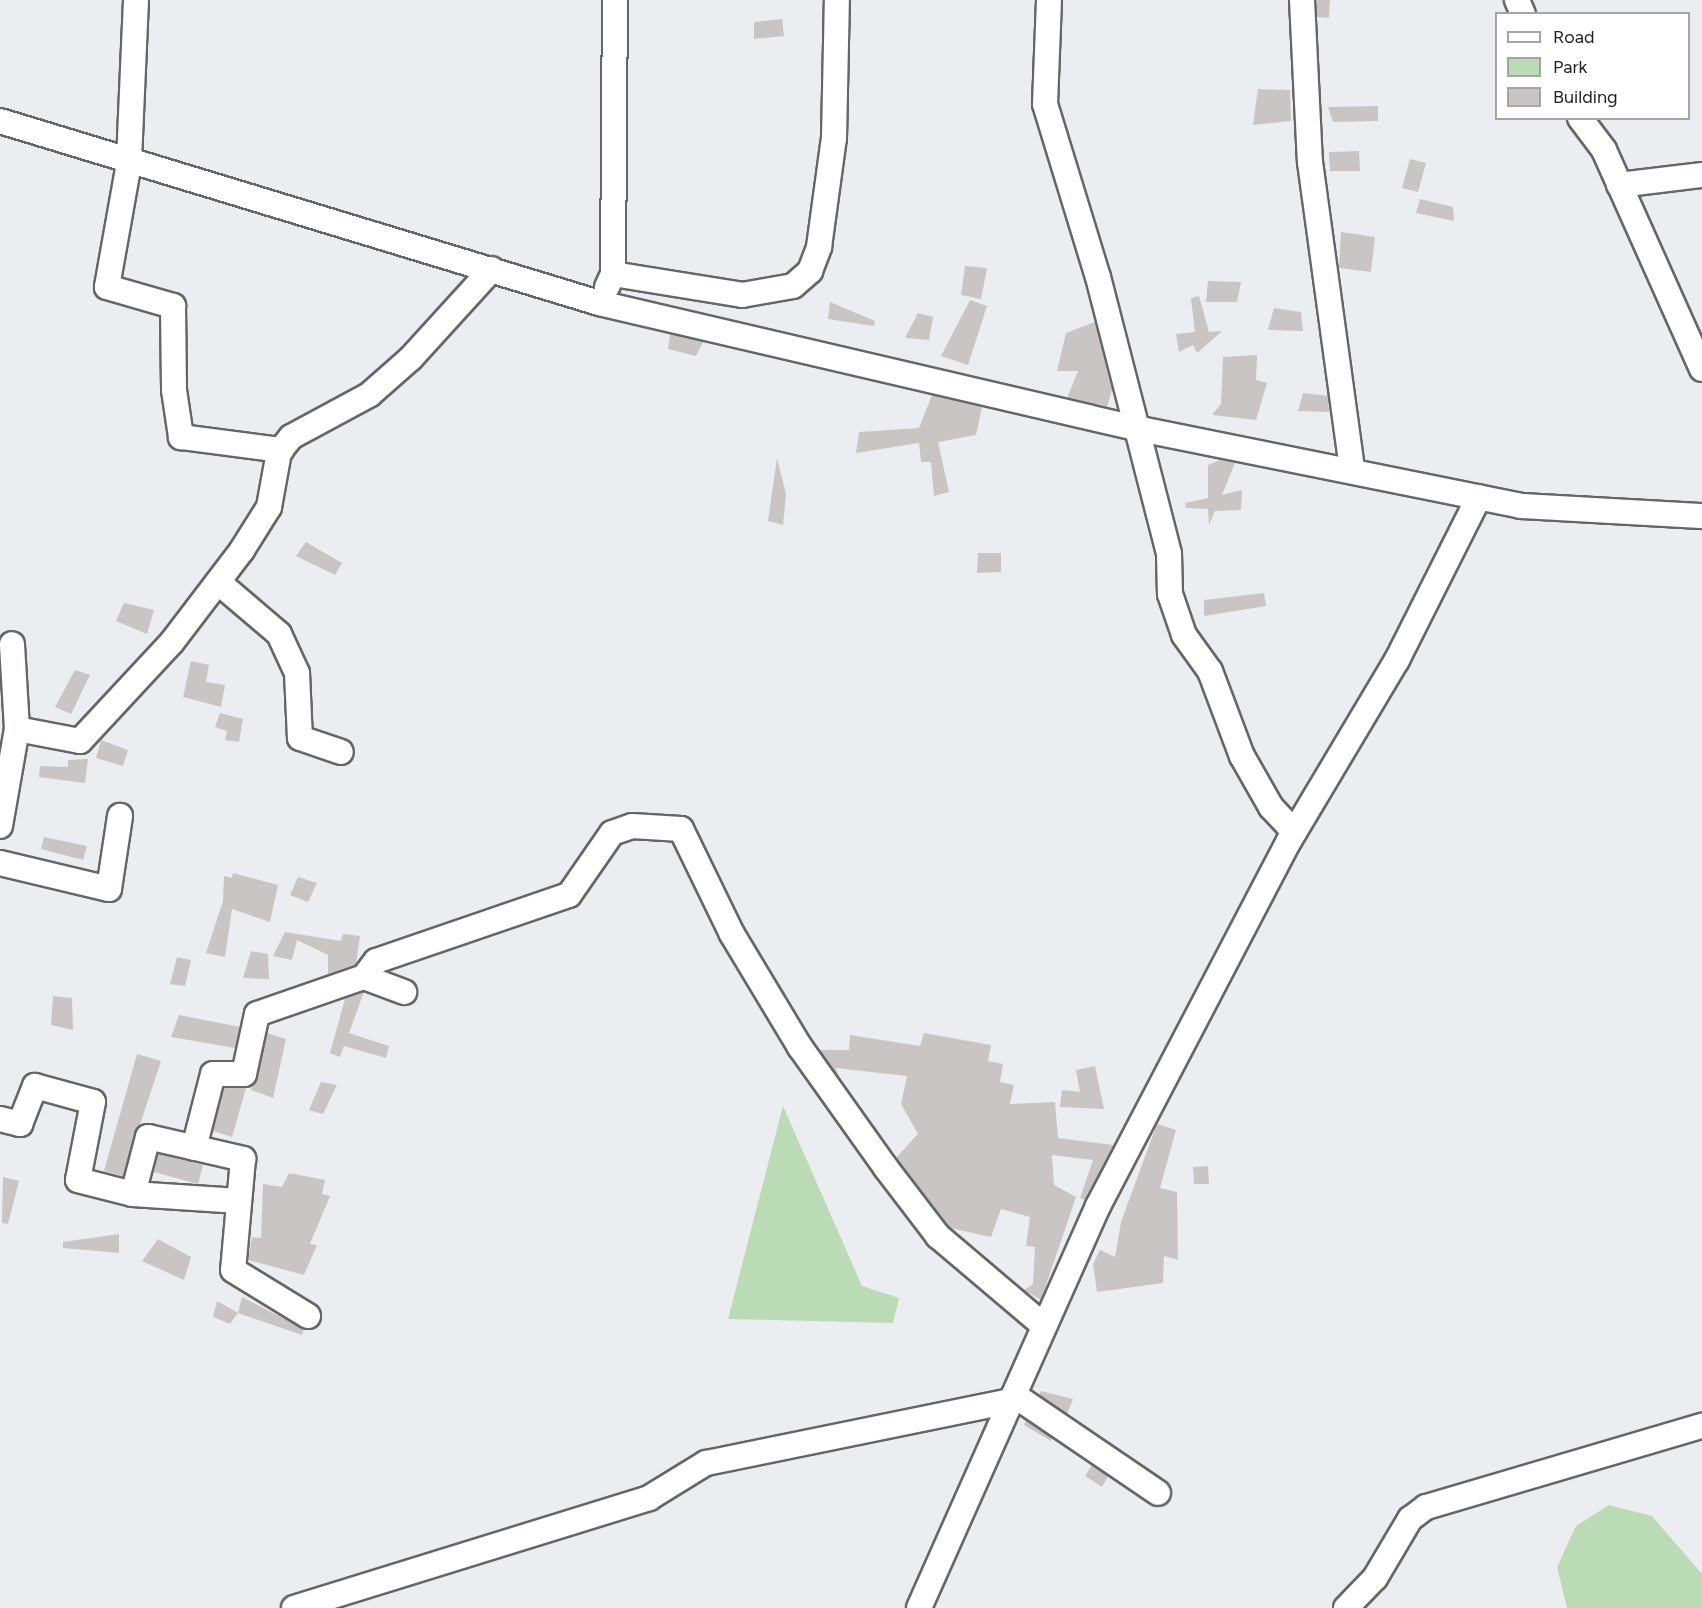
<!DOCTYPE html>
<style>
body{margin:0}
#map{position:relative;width:1702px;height:1608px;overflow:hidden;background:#ecedf0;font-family:Figtree,sans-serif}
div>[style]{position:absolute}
.green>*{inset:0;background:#bbdbb7}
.building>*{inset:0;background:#c9c5c5}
.roads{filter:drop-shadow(2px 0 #656668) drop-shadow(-2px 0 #656668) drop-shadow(0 2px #656668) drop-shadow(0 -2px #656668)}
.minor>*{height:24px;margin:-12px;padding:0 12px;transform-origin:12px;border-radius:12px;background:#fff}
span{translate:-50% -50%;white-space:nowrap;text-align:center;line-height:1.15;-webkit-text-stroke:4.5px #fff;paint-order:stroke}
.legend{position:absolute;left:1495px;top:12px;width:195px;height:108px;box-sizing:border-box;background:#fff;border:2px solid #a5a5a6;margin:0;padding:8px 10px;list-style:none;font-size:18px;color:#1e1f20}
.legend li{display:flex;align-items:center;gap:12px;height:30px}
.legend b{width:30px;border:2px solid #a5a5a6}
</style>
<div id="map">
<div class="green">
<div style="clip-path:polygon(783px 1106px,862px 1286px,899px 1298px,893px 1323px,728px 1319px)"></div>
<div style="clip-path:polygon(1609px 1505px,1652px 1516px,1702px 1574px,1702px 1608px,1567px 1608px,1557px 1567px,1576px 1526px)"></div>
</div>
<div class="building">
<div style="clip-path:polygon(1316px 0,1330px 0,1329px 18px,1317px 17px)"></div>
<div style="clip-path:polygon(782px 19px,784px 36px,754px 39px,754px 22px)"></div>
<div style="clip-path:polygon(1258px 89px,1290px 90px,1291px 121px,1253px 125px)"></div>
<div style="clip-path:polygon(1378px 106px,1378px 121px,1333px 122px,1328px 107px)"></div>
<div style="clip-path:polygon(1359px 151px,1360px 171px,1330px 171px,1329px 152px)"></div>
<div style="clip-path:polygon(1410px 159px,1426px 163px,1418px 192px,1402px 188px)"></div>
<div style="clip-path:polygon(1420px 199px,1453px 207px,1454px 221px,1416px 213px)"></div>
<div style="clip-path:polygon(1341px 232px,1375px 237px,1371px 272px,1339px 268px)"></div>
<div style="clip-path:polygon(965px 266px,987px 268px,981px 299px,961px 295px)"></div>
<div style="clip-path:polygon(1208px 281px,1241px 282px,1237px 302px,1206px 302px)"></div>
<div style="clip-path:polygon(1199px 296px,1209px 332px,1222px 331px,1197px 353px,1193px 345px,1179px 352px,1176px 334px,1195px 332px,1191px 298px)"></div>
<div style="clip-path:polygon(970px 300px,987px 306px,968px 365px,941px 356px)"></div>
<div style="clip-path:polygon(830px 302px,875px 321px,874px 326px,828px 319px)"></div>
<div style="clip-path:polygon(1274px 308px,1301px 312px,1303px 331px,1268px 330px)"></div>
<div style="clip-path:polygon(918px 313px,933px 317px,929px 340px,905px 338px)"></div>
<div style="clip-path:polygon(1095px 322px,1112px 390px,1107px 407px,1067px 398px,1078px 371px,1057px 371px,1066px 333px)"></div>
<div style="clip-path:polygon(670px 334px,703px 342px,696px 356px,668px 349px)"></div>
<div style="clip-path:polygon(1257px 355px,1256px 380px,1267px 383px,1256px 420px,1212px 415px,1221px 404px,1223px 357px)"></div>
<div style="clip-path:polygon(1303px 393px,1328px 396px,1329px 412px,1298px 411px)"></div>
<div style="clip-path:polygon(932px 395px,982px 407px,976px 435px,938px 442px,949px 492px,934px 496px,931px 462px,921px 462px,919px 443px,856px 453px,859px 432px,919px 428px)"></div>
<div style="clip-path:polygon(777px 458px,786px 494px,783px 525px,768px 521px)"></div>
<div style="clip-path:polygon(1220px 460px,1235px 463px,1222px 495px,1242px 490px,1241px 510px,1215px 511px,1209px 525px,1208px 509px,1186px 508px,1185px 503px,1208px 498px,1208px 465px)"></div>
<div style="clip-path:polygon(306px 542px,342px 563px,335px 575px,296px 556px)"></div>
<div style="clip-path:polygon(978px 553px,1001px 553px,1001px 572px,977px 573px)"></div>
<div style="clip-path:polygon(1264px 593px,1266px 606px,1204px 616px,1204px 600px)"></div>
<div style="clip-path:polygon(124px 603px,154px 610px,147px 634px,116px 621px)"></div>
<div style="clip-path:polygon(191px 661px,209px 665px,206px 682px,225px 685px,221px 707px,183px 697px)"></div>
<div style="clip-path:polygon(75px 670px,90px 675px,71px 714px,55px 707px)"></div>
<div style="clip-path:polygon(220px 713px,243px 719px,239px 742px,225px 740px,227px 731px,215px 727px)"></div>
<div style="clip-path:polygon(101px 740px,128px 750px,123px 766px,96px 758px)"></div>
<div style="clip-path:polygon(88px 759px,85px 783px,39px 777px,40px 766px,68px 767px,68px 760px)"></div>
<div style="clip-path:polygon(44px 837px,87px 846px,83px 860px,41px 849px)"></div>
<div style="clip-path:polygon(233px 873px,278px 885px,270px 922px,232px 909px,225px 957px,206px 953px,223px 901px,224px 876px,232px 878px)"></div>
<div style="clip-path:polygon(298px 877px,317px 883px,308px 902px,290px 895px)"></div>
<div style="clip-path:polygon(285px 932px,341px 941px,343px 934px,360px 936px,356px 964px,328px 974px,328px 955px,297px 940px,292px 960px,273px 956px)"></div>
<div style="clip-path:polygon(251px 951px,268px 954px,269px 979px,243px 978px)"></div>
<div style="clip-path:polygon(177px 957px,191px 960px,185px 986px,170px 984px)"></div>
<div style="clip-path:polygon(364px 992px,349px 1033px,389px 1046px,386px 1058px,344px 1046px,340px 1057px,330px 1053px,345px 999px)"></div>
<div style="clip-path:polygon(53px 996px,72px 998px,73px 1030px,51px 1025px)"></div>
<div style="clip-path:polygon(179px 1015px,240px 1027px,235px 1048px,171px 1037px)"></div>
<div style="clip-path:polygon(267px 1033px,286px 1039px,273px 1098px,251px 1090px)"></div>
<div style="clip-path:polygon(924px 1033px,991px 1045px,988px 1061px,1003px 1064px,1000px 1082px,1014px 1085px,1010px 1104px,1055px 1102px,1058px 1138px,1113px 1145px,1085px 1200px,1080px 1198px,1093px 1160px,1052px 1155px,1054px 1185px,1076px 1197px,1041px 1300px,1024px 1290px,1033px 1284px,1035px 1247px,1026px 1246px,1030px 1217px,1001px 1209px,991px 1237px,950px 1228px,896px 1158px,918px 1134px,901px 1104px,907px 1076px,836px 1068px,839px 1078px,820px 1050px,849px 1050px,850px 1035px,920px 1046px)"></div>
<div style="clip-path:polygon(137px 1054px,161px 1061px,123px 1176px,104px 1171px)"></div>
<div style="clip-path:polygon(1095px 1066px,1104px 1109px,1060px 1107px,1062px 1090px,1080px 1092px,1076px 1070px)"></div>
<div style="clip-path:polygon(321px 1082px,337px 1085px,323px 1114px,309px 1110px)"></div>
<div style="clip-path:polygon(224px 1088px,246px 1088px,232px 1137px,213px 1131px)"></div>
<div style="clip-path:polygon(1157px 1124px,1176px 1130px,1160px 1188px,1177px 1192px,1178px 1260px,1164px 1256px,1163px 1283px,1097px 1292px,1093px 1264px,1100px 1250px,1115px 1257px,1121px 1222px)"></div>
<div style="clip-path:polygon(158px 1154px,203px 1165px,198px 1184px,154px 1172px)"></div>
<div style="clip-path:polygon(1208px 1166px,1209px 1184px,1194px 1184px,1193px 1167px)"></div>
<div style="clip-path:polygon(289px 1173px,325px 1180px,322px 1194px,330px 1196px,310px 1244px,317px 1245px,304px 1275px,248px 1260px,252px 1237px,261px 1238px,263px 1184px,282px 1187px)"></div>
<div style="clip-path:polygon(3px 1177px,19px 1181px,8px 1224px,2px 1223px)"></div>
<div style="clip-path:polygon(119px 1234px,119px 1253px,63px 1248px,63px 1242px)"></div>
<div style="clip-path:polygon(158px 1239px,191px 1257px,184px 1280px,142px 1261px)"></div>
<div style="clip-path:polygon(242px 1297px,304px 1329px,302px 1335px,238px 1313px)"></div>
<div style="clip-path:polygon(217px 1301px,238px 1313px,230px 1324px,213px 1317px)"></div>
<div style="clip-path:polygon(1041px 1391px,1073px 1399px,1067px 1414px,1039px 1395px)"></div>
<div style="clip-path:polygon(1026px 1420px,1052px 1438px,1051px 1441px,1024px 1425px)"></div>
<div style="clip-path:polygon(1092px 1465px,1108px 1476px,1102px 1487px,1085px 1476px)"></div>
</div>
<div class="roads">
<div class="minor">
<div style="left:136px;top:0;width:163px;rotate:92.5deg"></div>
<div style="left:129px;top:163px;width:126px;rotate:100.1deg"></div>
<div style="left:107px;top:287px;width:69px;rotate:16.1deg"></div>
<div style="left:173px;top:306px;width:84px;rotate:89.3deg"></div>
<div style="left:174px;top:390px;width:48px;rotate:81.5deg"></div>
<div style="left:181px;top:437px;width:101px;rotate:7.4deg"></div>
<div style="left:1049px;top:0;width:104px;rotate:92.2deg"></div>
<div style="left:1045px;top:104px;width:181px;rotate:73deg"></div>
<div style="left:1098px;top:277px;width:286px;rotate:75.6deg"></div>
<div style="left:1169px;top:554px;width:40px;rotate:88.6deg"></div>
<div style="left:1170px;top:594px;width:43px;rotate:71.1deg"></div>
<div style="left:1184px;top:635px;width:44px;rotate:54.2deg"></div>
<div style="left:1210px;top:671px;width:91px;rotate:69.4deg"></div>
<div style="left:1242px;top:756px;width:59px;rotate:60.4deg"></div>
<div style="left:1271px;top:807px;width:34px;rotate:47deg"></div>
<div style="left:1302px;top:0;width:162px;rotate:87.2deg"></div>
<div style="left:1310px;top:162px;width:309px;rotate:82.2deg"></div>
<div style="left:1517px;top:0;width:15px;rotate:67deg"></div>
<div style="left:1580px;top:118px;width:40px;rotate:53deg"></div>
<div style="left:1604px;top:150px;width:240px;rotate:65.9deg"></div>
<div style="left:0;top:121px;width:626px;rotate:16.9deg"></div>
<div style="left:599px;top:303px;width:550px;rotate:13.13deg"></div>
<div style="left:1135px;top:428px;width:394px;rotate:11.4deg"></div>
<div style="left:1521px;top:506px;width:181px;rotate:3.2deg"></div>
<div style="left:1619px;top:185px;width:84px;rotate:-6.9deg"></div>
<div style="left:613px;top:274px;width:131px;rotate:9.2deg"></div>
<div style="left:742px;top:295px;width:52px;rotate:-10deg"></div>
<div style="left:793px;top:286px;width:23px;rotate:-41deg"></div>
<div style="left:810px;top:271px;width:26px;rotate:-69deg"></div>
<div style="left:819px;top:247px;width:110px;rotate:-82.2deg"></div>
<div style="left:834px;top:138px;width:138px;rotate:-88.8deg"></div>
<div style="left:607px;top:287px;width:14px;rotate:-65deg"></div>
<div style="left:613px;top:274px;width:274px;rotate:-89.6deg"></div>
<div style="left:218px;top:582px;width:80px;rotate:40.4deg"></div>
<div style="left:279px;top:634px;width:43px;rotate:65.2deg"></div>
<div style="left:297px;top:673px;width:65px;rotate:87.4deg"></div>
<div style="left:300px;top:738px;width:43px;rotate:18.9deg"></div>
<div style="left:17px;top:729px;width:64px;rotate:10.8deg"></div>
<div style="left:80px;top:741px;width:135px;rotate:-47.1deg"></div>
<div style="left:172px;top:642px;width:116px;rotate:-52.7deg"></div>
<div style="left:242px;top:550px;width:51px;rotate:-57.9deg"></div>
<div style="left:269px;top:507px;width:56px;rotate:-79.7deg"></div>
<div style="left:279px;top:452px;width:19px;rotate:-51deg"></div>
<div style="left:291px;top:437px;width:89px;rotate:-28.3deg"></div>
<div style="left:369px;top:395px;width:56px;rotate:-41.4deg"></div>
<div style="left:411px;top:358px;width:120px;rotate:-47.7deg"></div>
<div style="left:0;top:826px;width:98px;rotate:-80.1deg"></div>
<div style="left:17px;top:729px;width:85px;rotate:-93.4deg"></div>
<div style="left:0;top:863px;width:112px;rotate:13.4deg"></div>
<div style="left:109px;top:889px;width:74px;rotate:-81.4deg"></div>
<div style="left:364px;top:977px;width:20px;rotate:-53deg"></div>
<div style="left:376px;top:961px;width:204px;rotate:-18.9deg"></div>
<div style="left:569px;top:895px;width:75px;rotate:-55.3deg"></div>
<div style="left:612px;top:833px;width:21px;rotate:-19deg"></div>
<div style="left:632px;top:826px;width:49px;rotate:3.5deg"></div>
<div style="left:681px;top:829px;width:117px;rotate:64.1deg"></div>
<div style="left:732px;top:934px;width:132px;rotate:59deg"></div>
<div style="left:800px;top:1047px;width:148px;rotate:54.6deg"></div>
<div style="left:886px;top:1168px;width:86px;rotate:52.6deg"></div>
<div style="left:938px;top:1236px;width:139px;rotate:40.3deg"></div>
<div style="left:0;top:1119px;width:21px;rotate:14deg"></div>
<div style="left:20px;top:1124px;width:41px;rotate:-68.5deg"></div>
<div style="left:35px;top:1086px;width:60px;rotate:15.4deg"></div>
<div style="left:93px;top:1102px;width:79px;rotate:100.9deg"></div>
<div style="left:78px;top:1180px;width:57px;rotate:14.3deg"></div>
<div style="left:133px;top:1194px;width:59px;rotate:-75.3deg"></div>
<div style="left:148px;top:1137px;width:98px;rotate:13deg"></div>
<div style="left:243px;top:1159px;width:111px;rotate:95.1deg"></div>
<div style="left:233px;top:1270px;width:88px;rotate:31.5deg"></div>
<div style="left:194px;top:1148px;width:76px;rotate:-75.6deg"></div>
<div style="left:213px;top:1074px;width:31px"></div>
<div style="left:244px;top:1074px;width:61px;rotate:-77.8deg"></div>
<div style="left:257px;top:1014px;width:113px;rotate:-19.1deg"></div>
<div style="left:364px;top:977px;width:43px;rotate:20.6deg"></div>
<div style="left:133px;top:1194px;width:106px;rotate:3.8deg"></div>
<div style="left:1014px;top:1395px;width:174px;rotate:34.2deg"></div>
<div style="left:294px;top:1608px;width:372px;rotate:-17.2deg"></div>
<div style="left:649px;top:1498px;width:67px;rotate:-31.6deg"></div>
<div style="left:706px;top:1463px;width:311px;rotate:-11.5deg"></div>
<div style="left:919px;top:1608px;width:440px;rotate:-66deg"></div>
<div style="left:1098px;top:1206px;width:412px;rotate:-62.4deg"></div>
<div style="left:1289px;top:841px;width:211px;rotate:-59.2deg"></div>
<div style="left:1397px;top:660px;width:182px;rotate:-63.3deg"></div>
<div style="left:1346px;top:1608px;width:42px;rotate:-46deg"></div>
<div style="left:1375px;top:1578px;width:69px;rotate:-59.3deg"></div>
<div style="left:1410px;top:1519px;width:20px;rotate:-37deg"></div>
<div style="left:1426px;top:1507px;width:288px;rotate:-16.4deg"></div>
</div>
</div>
<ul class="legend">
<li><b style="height:8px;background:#fff"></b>Road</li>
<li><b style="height:16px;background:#bbdbb7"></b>Park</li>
<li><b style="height:16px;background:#c9c5c5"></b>Building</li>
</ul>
</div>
